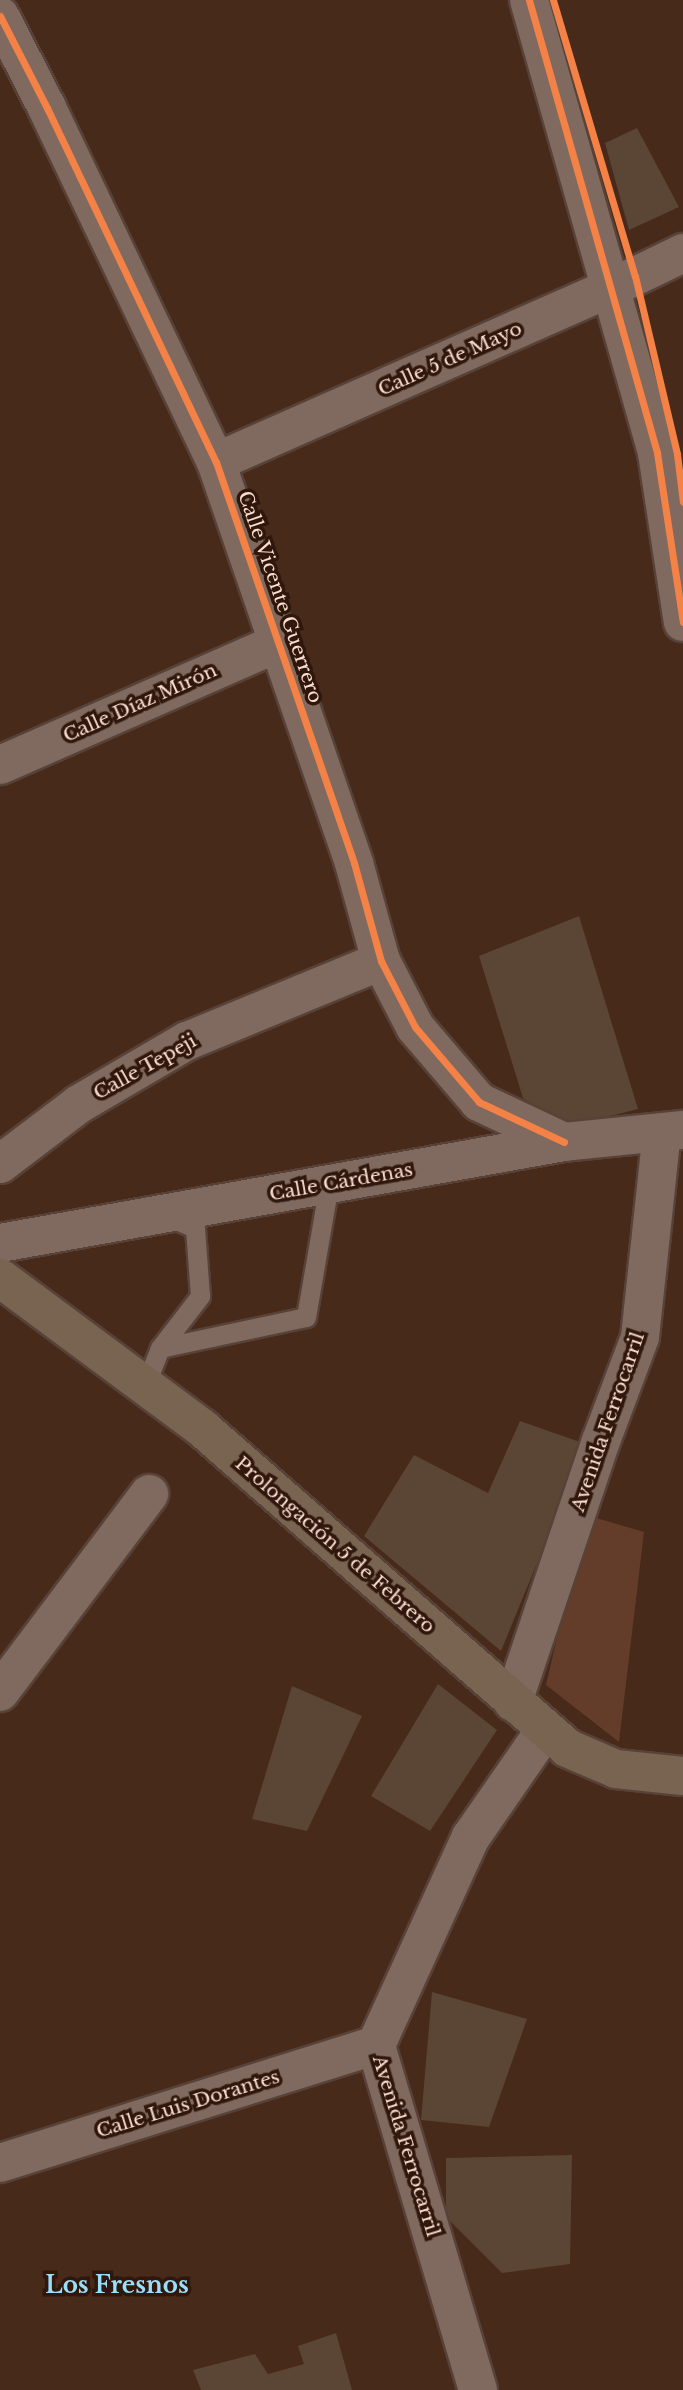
<!DOCTYPE html>
<meta charset="utf-8">
<style>
body{margin:0}
#map{position:relative;width:683px;height:2390px;overflow:hidden;background:#472a1a;font-family:"Libre Baskerville",serif}
div>[style]{position:absolute}
.green>*{inset:0;background:#643c2a}
.building>*{inset:0;background:#5b4534}
.roads{filter:drop-shadow(2px 0 #584238) drop-shadow(-2px 0 #584238) drop-shadow(0 2px #584238) drop-shadow(0 -2px #584238)}
.lane>*{height:19px;margin:-9.5px;padding:0 9.5px;transform-origin:9.5px;border-radius:9.5px;background:#806a5f}
.street>*{height:38px;margin:-19px;padding:0 19px;transform-origin:19px;border-radius:19px;background:#806a5f}
.secondary>*{height:38px;margin:-19px;padding:0 19px;transform-origin:19px;border-radius:19px;background:#806a5f}
.primary>*{height:38px;margin:-19px;padding:0 19px;transform-origin:19px;border-radius:19px;background:#796451}
.cycleway>*{height:7px;margin:-3.5px;padding:0 3.5px;transform-origin:3.5px;border-radius:3.5px;background:#f48246}
span{translate:-50% -50%;white-space:nowrap;text-align:center;line-height:1.15;-webkit-text-stroke:7px #2f170b;paint-order:stroke}
.street-label{font-size:19px;color:#faded2}
.quarter-label{font-size:23px;color:#99dffb;font-weight:700}
</style>
<div id="map">
<div class="green">
<div style="clip-path:polygon(586px 1515px,644px 1532px,619px 1742px,546px 1685px)"></div>
</div>
<div class="building">
<div style="clip-path:polygon(637px 128px,679px 207px,629px 230px,605px 143px)"></div>
<div style="clip-path:polygon(579px 916px,638px 1109px,567px 1127px,523px 1098px,479px 956px)"></div>
<div style="clip-path:polygon(520px 1421px,580px 1442px,553px 1524px,501px 1651px,364px 1536px,414px 1455px,488px 1493px)"></div>
<div style="clip-path:polygon(438px 1684px,497px 1730px,430px 1831px,371px 1796px)"></div>
<div style="clip-path:polygon(292px 1686px,362px 1716px,307px 1831px,252px 1819px)"></div>
<div style="clip-path:polygon(432px 1992px,527px 2019px,489px 2127px,421px 2120px)"></div>
<div style="clip-path:polygon(572px 2155px,570px 2264px,502px 2273px,446px 2217px,446px 2158px)"></div>
<div style="clip-path:polygon(336px 2333px,352px 2390px,201px 2390px,193px 2370px,255px 2354px,268px 2374px,304px 2364px,298px 2346px)"></div>
</div>
<div class="roads">
<div class="lane">
<div style="left:160px;top:1348px;width:149px;rotate:-12deg"></div>
<div style="left:306px;top:1317px;width:135px;rotate:-80.2deg"></div>
<div style="left:145px;top:1386px;width:41px;rotate:-68.5deg"></div>
<div style="left:160px;top:1348px;width:66px;rotate:-52.4deg"></div>
<div style="left:200px;top:1296px;width:68px;rotate:-94.2deg"></div>
<div style="left:195px;top:1228px;width:25px;rotate:-157deg"></div>
</div>
<div class="street">
<div style="left:529px;top:0;width:471px;rotate:74.2deg"></div>
<div style="left:657px;top:453px;width:171px;rotate:81.3deg"></div>
<div style="left:216px;top:462px;width:434px;rotate:-23.8deg"></div>
<div style="left:613px;top:287px;width:78px;rotate:-25.9deg"></div>
<div style="left:0;top:765px;width:306px;rotate:-23.7deg"></div>
<div style="left:0;top:1164px;width:99px;rotate:-37.2deg"></div>
<div style="left:79px;top:1104px;width:125px;rotate:-30.3deg"></div>
<div style="left:187px;top:1041px;width:210px;rotate:-22.4deg"></div>
<div style="left:0;top:1692px;width:248px;rotate:-53deg"></div>
<div style="left:513px;top:1702px;width:275px;rotate:-71.4deg"></div>
<div style="left:601px;top:1441px;width:111px;rotate:-69.4deg"></div>
<div style="left:640px;top:1337px;width:206px;rotate:-83.9deg"></div>
<div style="left:0;top:2163px;width:394px;rotate:-17.4deg"></div>
<div style="left:478px;top:2390px;width:360px;rotate:-106.5deg"></div>
<div style="left:376px;top:2045px;width:229px;rotate:-65.5deg"></div>
<div style="left:471px;top:1837px;width:130px;rotate:-55.3deg"></div>
</div>
<div class="secondary">
<div style="left:0;top:16px;width:103px;rotate:62.9deg"></div>
<div style="left:47px;top:108px;width:392px;rotate:64.5deg"></div>
<div style="left:216px;top:462px;width:424px;rotate:71deg"></div>
<div style="left:354px;top:863px;width:102px;rotate:74.6deg"></div>
<div style="left:381px;top:961px;width:74px;rotate:62.7deg"></div>
<div style="left:415px;top:1027px;width:99px;rotate:49.5deg"></div>
<div style="left:479px;top:1102px;width:94px;rotate:25.2deg"></div>
<div style="left:0;top:1243px;width:573px;rotate:-10.15deg"></div>
<div style="left:564px;top:1142px;width:120px;rotate:-5.8deg"></div>
</div>
<div class="primary">
<div style="left:0;top:1278px;width:252px;rotate:36.6deg"></div>
<div style="left:202px;top:1428px;width:485px;rotate:41.2deg"></div>
<div style="left:567px;top:1748px;width:53px;rotate:23.2deg"></div>
<div style="left:616px;top:1769px;width:67px;rotate:6deg"></div>
</div>
</div>
<div class="cycleway">
<div style="left:529px;top:0;width:471px;rotate:74.2deg"></div>
<div style="left:657px;top:453px;width:171px;rotate:81.3deg"></div>
<div style="left:553px;top:0;width:288px;rotate:73.5deg"></div>
<div style="left:635px;top:276px;width:183px;rotate:76.7deg"></div>
<div style="left:677px;top:454px;width:48px;rotate:82.9deg"></div>
<div style="left:0;top:16px;width:103px;rotate:62.9deg"></div>
<div style="left:47px;top:108px;width:392px;rotate:64.5deg"></div>
<div style="left:216px;top:462px;width:424px;rotate:71deg"></div>
<div style="left:354px;top:863px;width:102px;rotate:74.6deg"></div>
<div style="left:381px;top:961px;width:74px;rotate:62.7deg"></div>
<div style="left:415px;top:1027px;width:99px;rotate:49.5deg"></div>
<div style="left:479px;top:1102px;width:94px;rotate:25.2deg"></div>
</div>
<div class="street-label">
<span style="left:450px;top:359px;rotate:-24deg">Calle 5 de Mayo</span>
<span style="left:280px;top:597px;rotate:71deg">Calle Vicente Guerrero</span>
<span style="left:140px;top:703px;rotate:-24deg">Calle Díaz Mirón</span>
<span style="left:145px;top:1067px;rotate:-29deg">Calle Tepeji</span>
<span style="left:341px;top:1182px;rotate:-10deg">Calle Cárdenas</span>
<span style="left:608px;top:1422px;rotate:-71deg">Avenida Ferrocarril</span>
<span style="left:335px;top:1545px;rotate:41deg">Prolongación 5 de Febrero</span>
<span style="left:188px;top:2104px;rotate:-17deg">Calle Luis Dorantes</span>
<span style="left:406px;top:2146px;rotate:73deg">Avenida Ferrocarril</span>
</div>
<div class="quarter-label">
<span style="left:117px;top:2285px">Los Fresnos</span>
</div>
</div>
